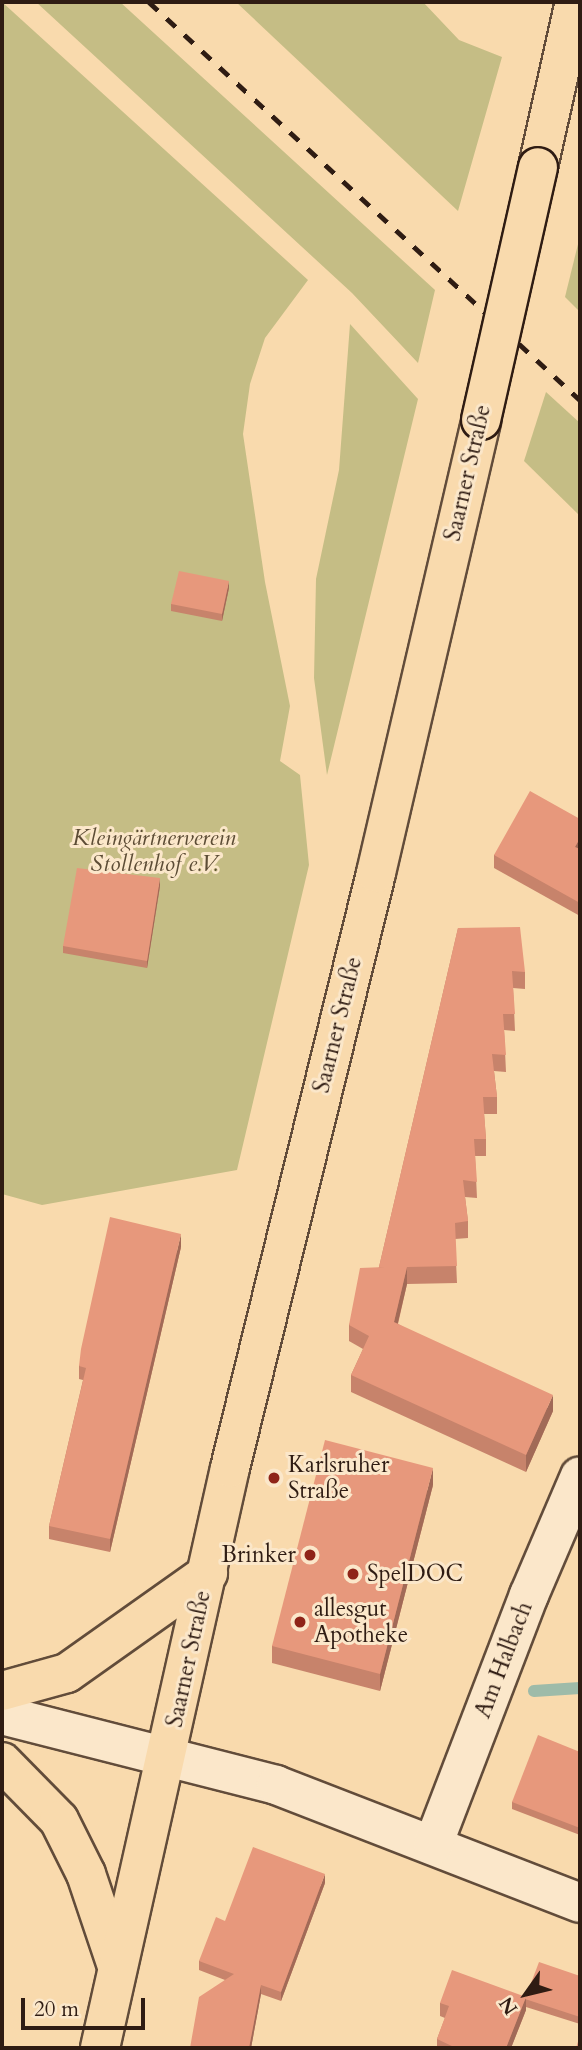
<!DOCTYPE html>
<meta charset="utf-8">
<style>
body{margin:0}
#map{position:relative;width:582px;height:2050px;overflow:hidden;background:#f9daad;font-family:Cardo,serif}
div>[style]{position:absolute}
.green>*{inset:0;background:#c5bd85}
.stream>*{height:12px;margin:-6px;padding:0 6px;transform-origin:6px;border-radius:6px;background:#9ebba9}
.roads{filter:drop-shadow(2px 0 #624c3a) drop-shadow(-2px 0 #624c3a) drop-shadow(0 2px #624c3a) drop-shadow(0 -2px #624c3a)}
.minor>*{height:38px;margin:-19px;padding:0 19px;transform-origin:19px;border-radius:19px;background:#fbe7ca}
.major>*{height:38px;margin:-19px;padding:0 19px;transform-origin:19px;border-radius:19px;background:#f9daad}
.rail>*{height:5px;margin-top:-2.5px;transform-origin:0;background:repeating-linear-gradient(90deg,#2f1c13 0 12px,transparent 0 24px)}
.bridges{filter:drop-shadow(2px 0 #2f1c13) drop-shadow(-2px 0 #2f1c13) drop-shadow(0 2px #2f1c13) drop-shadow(0 -2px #2f1c13)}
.major-bridge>*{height:38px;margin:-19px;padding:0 19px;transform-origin:19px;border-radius:19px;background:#f9daad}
.wall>*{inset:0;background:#c7836b}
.shaded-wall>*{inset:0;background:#a26a57}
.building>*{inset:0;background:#e7987c}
.dots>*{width:19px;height:19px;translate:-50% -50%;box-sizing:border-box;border:4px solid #fbe7ca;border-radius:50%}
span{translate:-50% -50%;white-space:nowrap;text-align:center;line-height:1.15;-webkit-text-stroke:6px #fbe7ca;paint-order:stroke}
.street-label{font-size:23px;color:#2f1c13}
.park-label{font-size:23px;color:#5c4c35;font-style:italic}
.poi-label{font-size:23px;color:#2f1c13}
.left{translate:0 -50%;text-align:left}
.right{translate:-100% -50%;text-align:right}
.frame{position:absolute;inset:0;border:4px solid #2f1c13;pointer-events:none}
.north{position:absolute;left:491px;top:1959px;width:70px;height:70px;-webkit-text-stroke:5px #fbe7ca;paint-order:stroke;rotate:236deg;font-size:19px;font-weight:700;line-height:28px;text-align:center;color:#2f1c13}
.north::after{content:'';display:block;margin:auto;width:24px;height:32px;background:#2f1c13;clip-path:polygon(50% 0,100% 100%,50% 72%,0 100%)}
.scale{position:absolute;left:21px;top:1998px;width:124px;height:32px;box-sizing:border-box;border:4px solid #2f1c13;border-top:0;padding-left:9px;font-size:21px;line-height:24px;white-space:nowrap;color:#2f1c13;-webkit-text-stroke:5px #fbe7ca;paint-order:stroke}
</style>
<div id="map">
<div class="green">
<div style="clip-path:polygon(2px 2px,308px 280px,265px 338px,250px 384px,243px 434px,265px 582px,290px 706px,280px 761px,300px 775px,309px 865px,237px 1170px,42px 1205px,2px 1194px)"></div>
<div style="clip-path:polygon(36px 2px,120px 2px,435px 290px,418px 363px,352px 293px)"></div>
<div style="clip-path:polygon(236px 2px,423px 2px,459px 40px,502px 57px,458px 211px)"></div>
<div style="clip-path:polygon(580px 236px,580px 312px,565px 297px)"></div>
<div style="clip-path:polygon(350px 324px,418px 399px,327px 775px,314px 678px,316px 579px,339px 470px)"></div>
<div style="clip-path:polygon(546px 392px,580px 423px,580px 516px,524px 461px)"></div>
</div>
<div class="stream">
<div style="left:534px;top:1691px;width:46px;rotate:-3.7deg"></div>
</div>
<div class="roads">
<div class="minor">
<div style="left:2px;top:1715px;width:283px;rotate:14.3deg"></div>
<div style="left:276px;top:1785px;width:326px;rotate:21.2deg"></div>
<div style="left:433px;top:1845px;width:268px;rotate:-69deg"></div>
<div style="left:529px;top:1595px;width:129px;rotate:-66.8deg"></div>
</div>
<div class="major">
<div style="left:538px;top:167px;width:169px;rotate:-77.4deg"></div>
<div style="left:2px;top:1691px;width:67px;rotate:-15.5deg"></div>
<div style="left:67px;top:1673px;width:173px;rotate:-35.3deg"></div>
<div style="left:2px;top:1762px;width:81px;rotate:45.5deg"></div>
<div style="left:59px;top:1820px;width:60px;rotate:63.4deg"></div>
<div style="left:86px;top:1874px;width:94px;rotate:71.4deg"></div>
<div style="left:100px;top:2048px;width:594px;rotate:-77.37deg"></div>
<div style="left:230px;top:1468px;width:613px;rotate:-76.21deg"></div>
<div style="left:376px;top:873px;width:465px;rotate:-76.9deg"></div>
</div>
</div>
<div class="rail">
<div style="left:149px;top:2px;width:587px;rotate:42.72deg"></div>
</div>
<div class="bridges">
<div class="major-bridge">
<div style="left:481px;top:420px;width:259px;rotate:-77.3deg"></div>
</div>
</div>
<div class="wall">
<div style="clip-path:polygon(229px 588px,222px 621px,171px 611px,171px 604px)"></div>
<div style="clip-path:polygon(580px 819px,580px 916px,494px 868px,494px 855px)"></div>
<div style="clip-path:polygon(160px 886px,147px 968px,63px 953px,63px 946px)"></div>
<div style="clip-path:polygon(458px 928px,525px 972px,525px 989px,513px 988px,515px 1031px,504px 1030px,506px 1072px,494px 1071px,497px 1097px,497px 1114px,484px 1114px,486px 1139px,486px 1156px,475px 1156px,477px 1198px,465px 1197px,468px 1221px,468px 1238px,455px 1239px,457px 1283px,407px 1284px,398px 1324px,553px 1411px,526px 1472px,351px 1392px,351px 1375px,363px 1349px,349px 1341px,349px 1325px,379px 1267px)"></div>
<div style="clip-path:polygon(181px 1247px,110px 1552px,49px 1539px,49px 1526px,83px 1380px,79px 1379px,79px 1366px)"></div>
<div style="clip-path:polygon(433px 1485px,380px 1691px,272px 1663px,272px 1646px)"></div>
<div style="clip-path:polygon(580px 1752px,580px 1835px,512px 1809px,512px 1802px)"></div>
<div style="clip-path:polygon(325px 1883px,281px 2001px,261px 1994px,251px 2048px,190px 2048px,225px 1980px,199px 1970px,199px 1961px)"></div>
<div style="clip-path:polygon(580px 1976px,580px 2024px,526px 2007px,526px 2010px,511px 2048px,437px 2048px,437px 2039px,445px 2018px,440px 2016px,440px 2003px,526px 1997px)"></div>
</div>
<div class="shaded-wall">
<div style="clip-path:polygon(229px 581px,229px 588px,222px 621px,222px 614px)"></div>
<div style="clip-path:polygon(580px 838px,580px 850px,575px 847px)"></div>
<div style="clip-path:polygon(160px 878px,160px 886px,147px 968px,147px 961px)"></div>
<div style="clip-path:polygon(181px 1234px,181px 1247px,110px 1552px,110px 1539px)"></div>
<div style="clip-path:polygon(407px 1267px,407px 1284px,394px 1339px,394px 1322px)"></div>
<div style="clip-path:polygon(553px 1395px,553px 1411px,526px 1472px,526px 1455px)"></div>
<div style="clip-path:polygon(433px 1468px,433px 1485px,380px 1691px,380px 1674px)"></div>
<div style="clip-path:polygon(325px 1874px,325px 1883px,281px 2001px,281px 1992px)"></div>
<div style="clip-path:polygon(261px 1985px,261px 1994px,251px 2048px,249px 2048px)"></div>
<div style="clip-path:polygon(526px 1997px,526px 2010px,511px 2048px,506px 2048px)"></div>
</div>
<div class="building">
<div style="clip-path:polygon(179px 571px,229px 581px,222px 614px,171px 604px)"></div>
<div style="clip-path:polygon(530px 791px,580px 819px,580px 838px,575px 847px,580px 849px,580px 903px,494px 855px)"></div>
<div style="clip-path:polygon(77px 868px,160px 878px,147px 961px,63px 946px)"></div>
<div style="clip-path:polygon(520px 927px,525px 972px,512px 971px,515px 1014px,503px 1014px,506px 1055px,492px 1054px,497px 1097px,483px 1097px,486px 1139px,474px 1139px,477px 1182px,463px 1180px,468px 1221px,455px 1223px,457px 1266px,407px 1267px,394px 1322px,553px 1395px,526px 1455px,351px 1375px,369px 1336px,349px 1325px,360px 1268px,385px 1267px,379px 1267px,458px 928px)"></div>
<div style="clip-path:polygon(110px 1217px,181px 1234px,110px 1539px,49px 1526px,86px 1368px,79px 1366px,81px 1349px)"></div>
<div style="clip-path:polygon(325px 1440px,433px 1468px,380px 1674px,272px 1646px)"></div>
<div style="clip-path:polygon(538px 1735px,580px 1752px,580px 1828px,512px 1802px)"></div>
<div style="clip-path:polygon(253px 1847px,325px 1874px,281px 1992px,261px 1985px,249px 2048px,190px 2048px,199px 1997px,234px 1974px,199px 1961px,216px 1917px,225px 1921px)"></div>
<div style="clip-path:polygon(539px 1962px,580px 1976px,580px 2017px,525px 1999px)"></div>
<div style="clip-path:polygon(452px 1970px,526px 1997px,506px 2048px,456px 2048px,437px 2039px,449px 2006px,440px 2003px)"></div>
<div style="clip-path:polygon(580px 2035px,580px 2048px,576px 2048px)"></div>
</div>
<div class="dots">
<div style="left:274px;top:1478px;background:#8f2418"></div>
<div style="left:310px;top:1555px;background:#8f2418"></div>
<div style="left:353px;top:1574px;background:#8f2418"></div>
<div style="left:300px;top:1622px;background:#8f2418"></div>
</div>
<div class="street-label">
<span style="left:468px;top:473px;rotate:-77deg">Saarner Straße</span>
<span style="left:338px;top:1025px;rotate:-76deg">Saarner Straße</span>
<span style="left:189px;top:1659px;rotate:-78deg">Saarner Straße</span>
<span style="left:504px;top:1660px;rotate:-69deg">Am Halbach</span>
</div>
<div class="park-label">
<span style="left:154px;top:851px">Kleingärtnerverein<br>Stollenhof e.V.</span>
</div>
<div class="poi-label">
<span class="left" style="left:288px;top:1478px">Karlsruher<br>Straße</span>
<span class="right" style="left:296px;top:1555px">Brinker</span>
<span class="left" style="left:367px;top:1574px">SpelDOC</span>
<span class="left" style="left:314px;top:1622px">allesgut<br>Apotheke</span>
</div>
<div class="frame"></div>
<div class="north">N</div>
<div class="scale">20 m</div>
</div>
